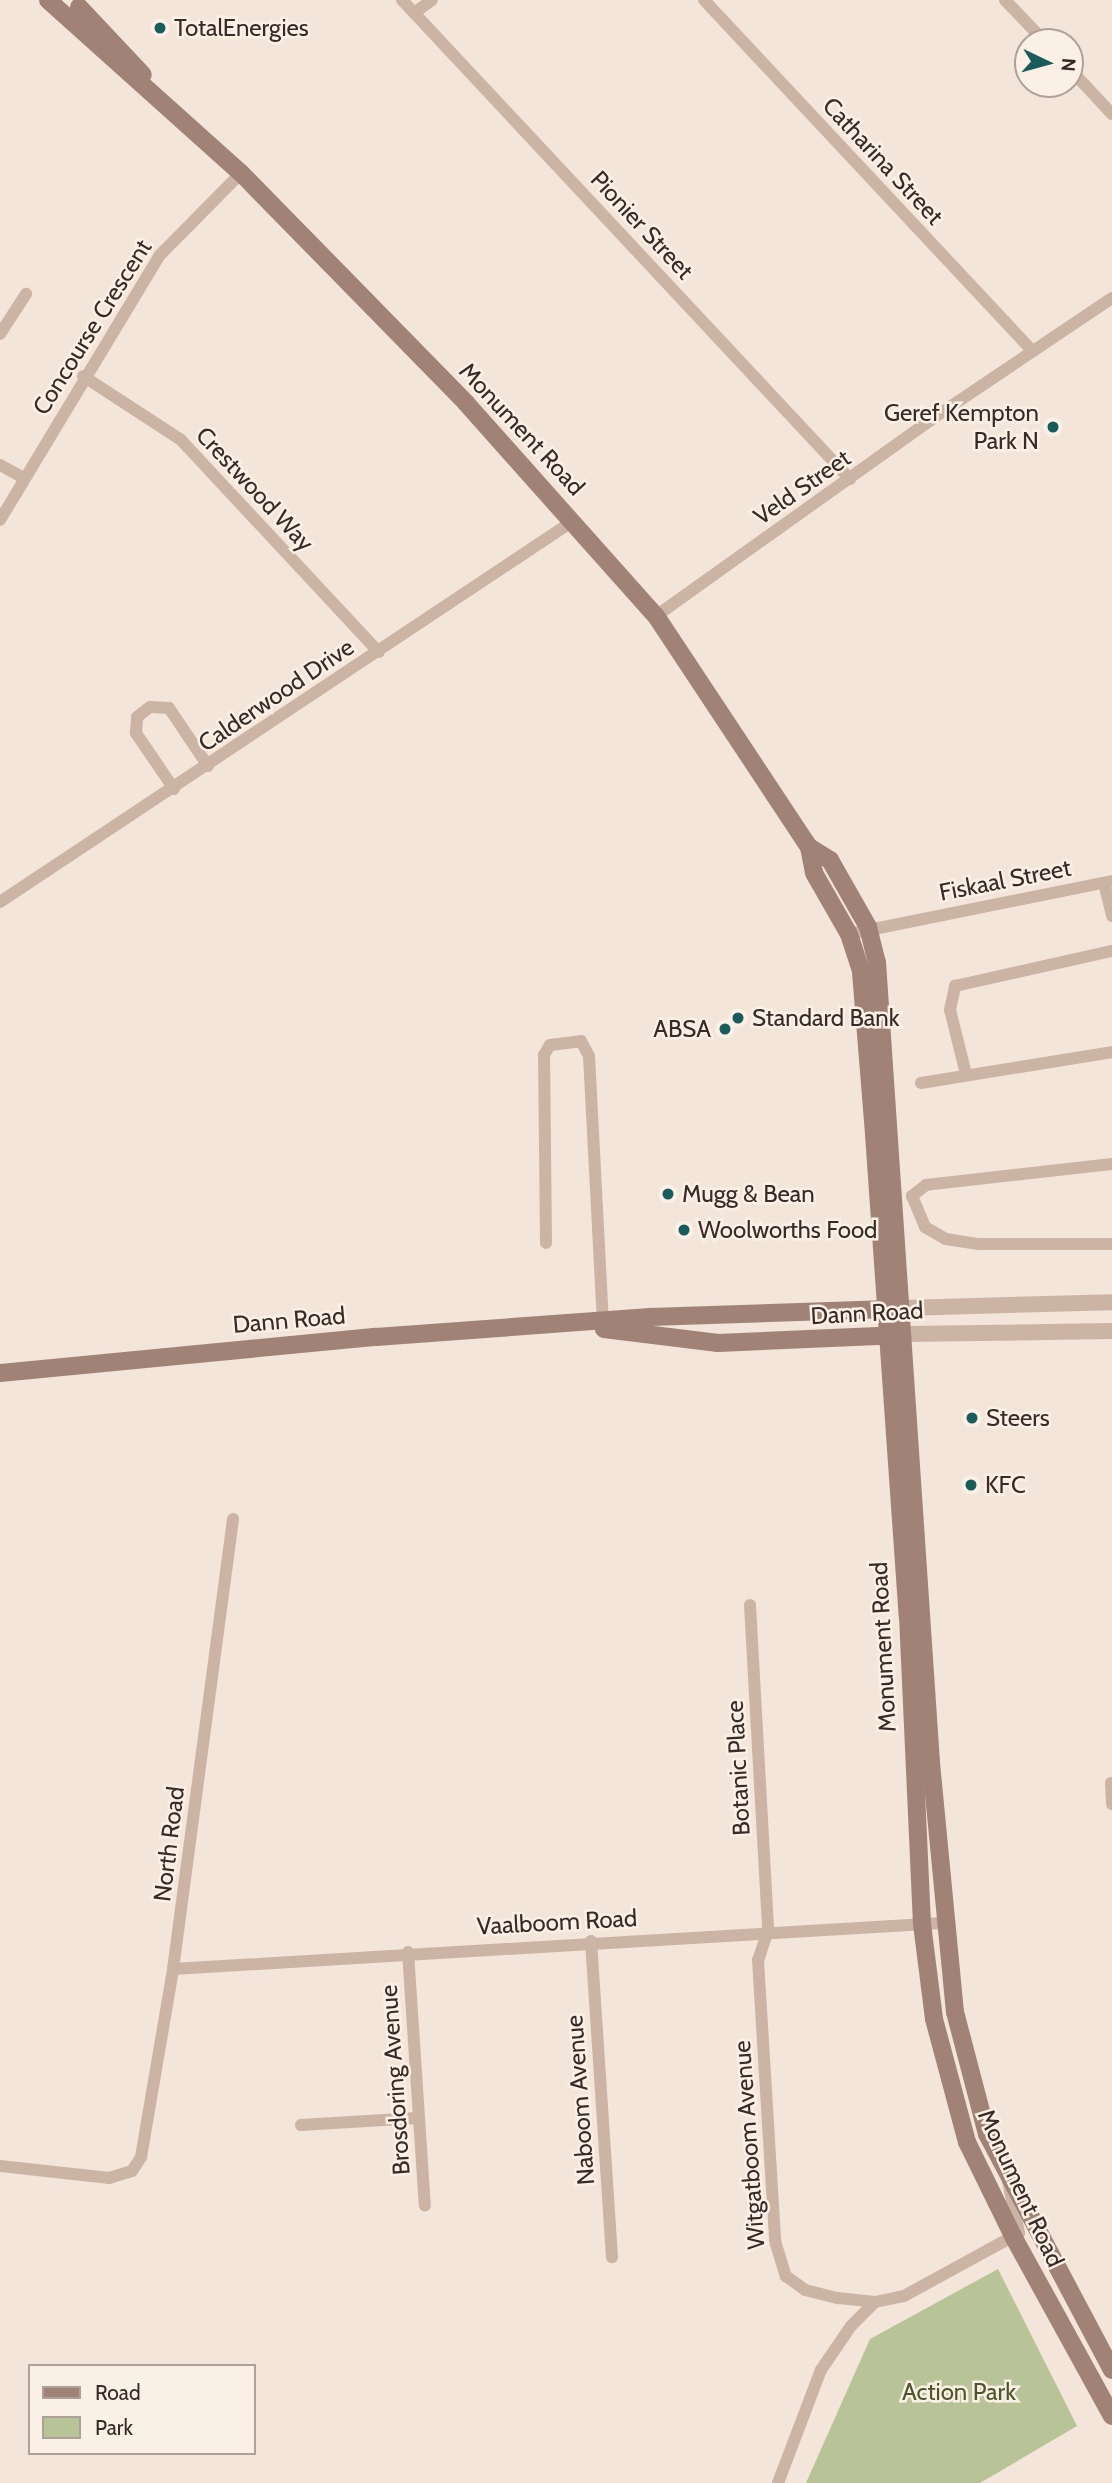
<!DOCTYPE html>
<style>
body{margin:0}
#map{position:relative;width:1112px;height:2483px;overflow:hidden;background:#f3e5d9;font-family:Cabin,sans-serif}
div>[style]{position:absolute}
.green>*{inset:0;background:#b8c398}
.minor>*{height:12px;margin:-6px;padding:0 6px;transform-origin:6px;border-radius:6px;background:#ccb4a5}
.tertiary>*{height:16px;margin:-8px;padding:0 8px;transform-origin:8px;border-radius:8px;background:#ccb4a5}
.secondary>*{height:18px;margin:-9px;padding:0 9px;transform-origin:9px;border-radius:9px;background:#a08276}
.dots>*{width:19px;height:19px;translate:-50% -50%;box-sizing:border-box;border:4px solid #fbf0e6;border-radius:50%}
span{translate:-50% -50%;white-space:nowrap;text-align:center;line-height:1.15;-webkit-text-stroke:5px #fbf0e6;paint-order:stroke}
.poi-label{font-size:24px;color:#372a27}
.left{translate:0 -50%;text-align:left}
.right{translate:-100% -50%;text-align:right}
.street-label{font-size:24px;color:#372a27}
.park-label{font-size:24px;color:#4a5728}
.legend{position:absolute;left:28px;top:2364px;width:228px;height:91px;box-sizing:border-box;background:#fbf0e6;border:2px solid #ada19a;margin:0;padding:9px 12px;list-style:none;font-size:21px;color:#372a27}
.legend li{display:flex;align-items:center;gap:14px;height:35px}
.legend b{width:35px;border:2px solid #ada19a}
.north{position:absolute;left:1014px;top:28px;width:70px;height:70px;box-sizing:border-box;background:#fbf0e6;border:2px solid #ada19a;border-radius:50%;rotate:95deg;font-size:19px;font-weight:700;line-height:28px;text-align:center;color:#372a27}
.north::after{content:'';display:block;margin:auto;width:24px;height:32px;background:#195c5b;clip-path:polygon(50% 0,100% 100%,50% 72%,0 100%)}
</style>
<div id="map">
<div class="green">
<div style="clip-path:polygon(998px 2269px,1077px 2426px,980px 2483px,806px 2483px,870px 2339px)"></div>
</div>
<div class="minor">
<div style="left:402px;top:0;width:656px;rotate:46.92deg"></div>
<div style="left:704px;top:0;width:480px;rotate:46.9deg"></div>
<div style="left:1005px;top:0;width:58px;rotate:46.4deg"></div>
<div style="left:414px;top:13px;width:22px;rotate:-36deg"></div>
<div style="left:1070px;top:69px;width:62px;rotate:47deg"></div>
<div style="left:0;top:334px;width:48px;rotate:-57deg"></div>
<div style="left:83px;top:376px;width:117px;rotate:33.1deg"></div>
<div style="left:181px;top:440px;width:290px;rotate:47deg"></div>
<div style="left:0;top:465px;width:26px;rotate:29deg"></div>
<div style="left:0;top:520px;width:308px;rotate:-58.9deg"></div>
<div style="left:159px;top:256px;width:117px;rotate:-45.3deg"></div>
<div style="left:656px;top:616px;width:350px;rotate:-35.5deg"></div>
<div style="left:941px;top:413px;width:206px;rotate:-33.9deg"></div>
<div style="left:174px;top:789px;width:68px;rotate:-124.2deg"></div>
<div style="left:136px;top:733px;width:16px;rotate:-86deg"></div>
<div style="left:137px;top:717px;width:16px;rotate:-38deg"></div>
<div style="left:150px;top:707px;width:19px;rotate:3deg"></div>
<div style="left:169px;top:708px;width:70px;rotate:56.1deg"></div>
<div style="left:1104px;top:883px;width:34px;rotate:76deg"></div>
<div style="left:0;top:902px;width:688px;rotate:-33.62deg"></div>
<div style="left:849px;top:934px;width:268px;rotate:-11.4deg"></div>
<div style="left:966px;top:1074px;width:66px;rotate:-104deg"></div>
<div style="left:950px;top:1010px;width:25px;rotate:-78deg"></div>
<div style="left:955px;top:986px;width:161px;rotate:-12.6deg"></div>
<div style="left:921px;top:1083px;width:193px;rotate:-9.2deg"></div>
<div style="left:1112px;top:1164px;width:187px;rotate:173.6deg"></div>
<div style="left:926px;top:1185px;width:18px;rotate:142deg"></div>
<div style="left:912px;top:1196px;width:34px;rotate:67deg"></div>
<div style="left:925px;top:1227px;width:24px;rotate:30deg"></div>
<div style="left:946px;top:1239px;width:33px;rotate:9deg"></div>
<div style="left:979px;top:1244px;width:133px"></div>
<div style="left:546px;top:1243px;width:188px;rotate:-90.6deg"></div>
<div style="left:544px;top:1055px;width:12px;rotate:-59deg"></div>
<div style="left:550px;top:1045px;width:31px;rotate:-7deg"></div>
<div style="left:581px;top:1041px;width:17px;rotate:62deg"></div>
<div style="left:589px;top:1056px;width:266px;rotate:87deg"></div>
<div style="left:750px;top:1605px;width:325px;rotate:86.8deg"></div>
<div style="left:1111px;top:1783px;width:21px;rotate:87deg"></div>
<div style="left:768px;top:1930px;width:32px;rotate:108deg"></div>
<div style="left:758px;top:1960px;width:282px;rotate:86.5deg"></div>
<div style="left:775px;top:2241px;width:37px;rotate:73deg"></div>
<div style="left:786px;top:2276px;width:24px;rotate:36deg"></div>
<div style="left:805px;top:2290px;width:34px;rotate:14deg"></div>
<div style="left:838px;top:2298px;width:37px;rotate:6deg"></div>
<div style="left:875px;top:2302px;width:30px;rotate:-12deg"></div>
<div style="left:904px;top:2296px;width:131px;rotate:-28.7deg"></div>
<div style="left:1019px;top:2233px;width:53px;rotate:-101.9deg"></div>
<div style="left:591px;top:1941px;width:317px;rotate:86.2deg"></div>
<div style="left:408px;top:1952px;width:254px;rotate:86.2deg"></div>
<div style="left:173px;top:1969px;width:771px;rotate:-3.42deg"></div>
<div style="left:301px;top:2125px;width:116px;rotate:-3.5deg"></div>
<div style="left:0;top:2166px;width:110px;rotate:6.3deg"></div>
<div style="left:109px;top:2178px;width:24px;rotate:-17deg"></div>
<div style="left:132px;top:2171px;width:17px;rotate:-57deg"></div>
<div style="left:141px;top:2157px;width:191px;rotate:-80.3deg"></div>
<div style="left:173px;top:1969px;width:454px;rotate:-82.4deg"></div>
<div style="left:778px;top:2483px;width:121px;rotate:-69.2deg"></div>
<div style="left:821px;top:2370px;width:53px;rotate:-55.7deg"></div>
<div style="left:851px;top:2326px;width:34px;rotate:-45deg"></div>
</div>
<div class="tertiary">
<div style="left:903px;top:1308px;width:209px;rotate:-1.6deg"></div>
<div style="left:904px;top:1334px;width:208px;rotate:-0.8deg"></div>
</div>
<div class="secondary">
<div style="left:48px;top:0;width:259px;rotate:41.9deg"></div>
<div style="left:241px;top:173px;width:322px;rotate:45.6deg"></div>
<div style="left:466px;top:403px;width:285px;rotate:48.3deg"></div>
<div style="left:656px;top:616px;width:277px;rotate:56.5deg"></div>
<div style="left:809px;top:847px;width:26px;rotate:79deg"></div>
<div style="left:814px;top:873px;width:70px;rotate:60.2deg"></div>
<div style="left:849px;top:934px;width:40px;rotate:72deg"></div>
<div style="left:861px;top:972px;width:163px;rotate:85.4deg"></div>
<div style="left:874px;top:1134px;width:483px;rotate:86deg"></div>
<div style="left:908px;top:1616px;width:308px;rotate:87.4deg"></div>
<div style="left:922px;top:1924px;width:96px;rotate:82.8deg"></div>
<div style="left:934px;top:2019px;width:127px;rotate:75deg"></div>
<div style="left:967px;top:2142px;width:107px;rotate:63.9deg"></div>
<div style="left:1014px;top:2238px;width:203px;rotate:61.2deg"></div>
<div style="left:79px;top:7px;width:93px;rotate:46.7deg"></div>
<div style="left:809px;top:847px;width:25px;rotate:32deg"></div>
<div style="left:830px;top:860px;width:77px;rotate:60.4deg"></div>
<div style="left:868px;top:927px;width:36px;rotate:76deg"></div>
<div style="left:877px;top:962px;width:803px;rotate:86.14deg"></div>
<div style="left:931px;top:1763px;width:250px;rotate:84.5deg"></div>
<div style="left:955px;top:2012px;width:126px;rotate:75.3deg"></div>
<div style="left:987px;top:2134px;width:267px;rotate:62.1deg"></div>
<div style="left:604px;top:1329px;width:115px;rotate:7deg"></div>
<div style="left:718px;top:1343px;width:183px;rotate:-2.5deg"></div>
<div style="left:0;top:1373px;width:378px;rotate:-5.5deg"></div>
<div style="left:376px;top:1337px;width:275px;rotate:-4.2deg"></div>
<div style="left:650px;top:1317px;width:247px;rotate:-1.9deg"></div>
</div>
<div class="dots">
<div style="left:160px;top:28px;background:#195c5b"></div>
<div style="left:1053px;top:427px;background:#195c5b"></div>
<div style="left:738px;top:1018px;background:#195c5b"></div>
<div style="left:725px;top:1029px;background:#195c5b"></div>
<div style="left:668px;top:1194px;background:#195c5b"></div>
<div style="left:684px;top:1230px;background:#195c5b"></div>
<div style="left:972px;top:1418px;background:#195c5b"></div>
<div style="left:971px;top:1485px;background:#195c5b"></div>
</div>
<div class="poi-label">
<span class="left" style="left:174px;top:28px">TotalEnergies</span>
<span class="right" style="left:1039px;top:427px">Geref Kempton<br>Park N</span>
<span class="left" style="left:752px;top:1018px">Standard Bank</span>
<span class="right" style="left:711px;top:1029px">ABSA</span>
<span class="left" style="left:682px;top:1194px">Mugg &amp; Bean</span>
<span class="left" style="left:698px;top:1230px">Woolworths Food</span>
<span class="left" style="left:986px;top:1418px">Steers</span>
<span class="left" style="left:985px;top:1485px">KFC</span>
</div>
<div class="street-label">
<span style="left:883px;top:161px;rotate:47deg">Catharina Street</span>
<span style="left:642px;top:225px;rotate:47deg">Pionier Street</span>
<span style="left:92px;top:327px;rotate:-58deg">Concourse Crescent</span>
<span style="left:522px;top:429px;rotate:47deg">Monument Road</span>
<span style="left:802px;top:487px;rotate:-35deg">Veld Street</span>
<span style="left:255px;top:489px;rotate:47deg">Crestwood Way</span>
<span style="left:276px;top:695px;rotate:-34deg">Calderwood Drive</span>
<span style="left:1005px;top:880px;rotate:-11deg">Fiskaal Street</span>
<span style="left:867px;top:1313px;rotate:-3deg">Dann Road</span>
<span style="left:289px;top:1320px;rotate:-5deg">Dann Road</span>
<span style="left:883px;top:1647px;rotate:-93deg">Monument Road</span>
<span style="left:738px;top:1768px;rotate:-93deg">Botanic Place</span>
<span style="left:169px;top:1844px;rotate:-83deg">North Road</span>
<span style="left:557px;top:1922px;rotate:-3deg">Vaalboom Road</span>
<span style="left:395px;top:2080px;rotate:-94deg">Brosdoring Avenue</span>
<span style="left:580px;top:2100px;rotate:-94deg">Naboom Avenue</span>
<span style="left:749px;top:2145px;rotate:-94deg">Witgatboom Avenue</span>
<span style="left:1021px;top:2188px;rotate:65deg">Monument Road</span>
</div>
<div class="park-label">
<span style="left:959px;top:2392px">Action Park</span>
</div>
<ul class="legend">
<li><b style="height:9px;background:#a08276"></b>Road</li>
<li><b style="height:19px;background:#b8c398"></b>Park</li>
</ul>
<div class="north">N</div>
</div>
